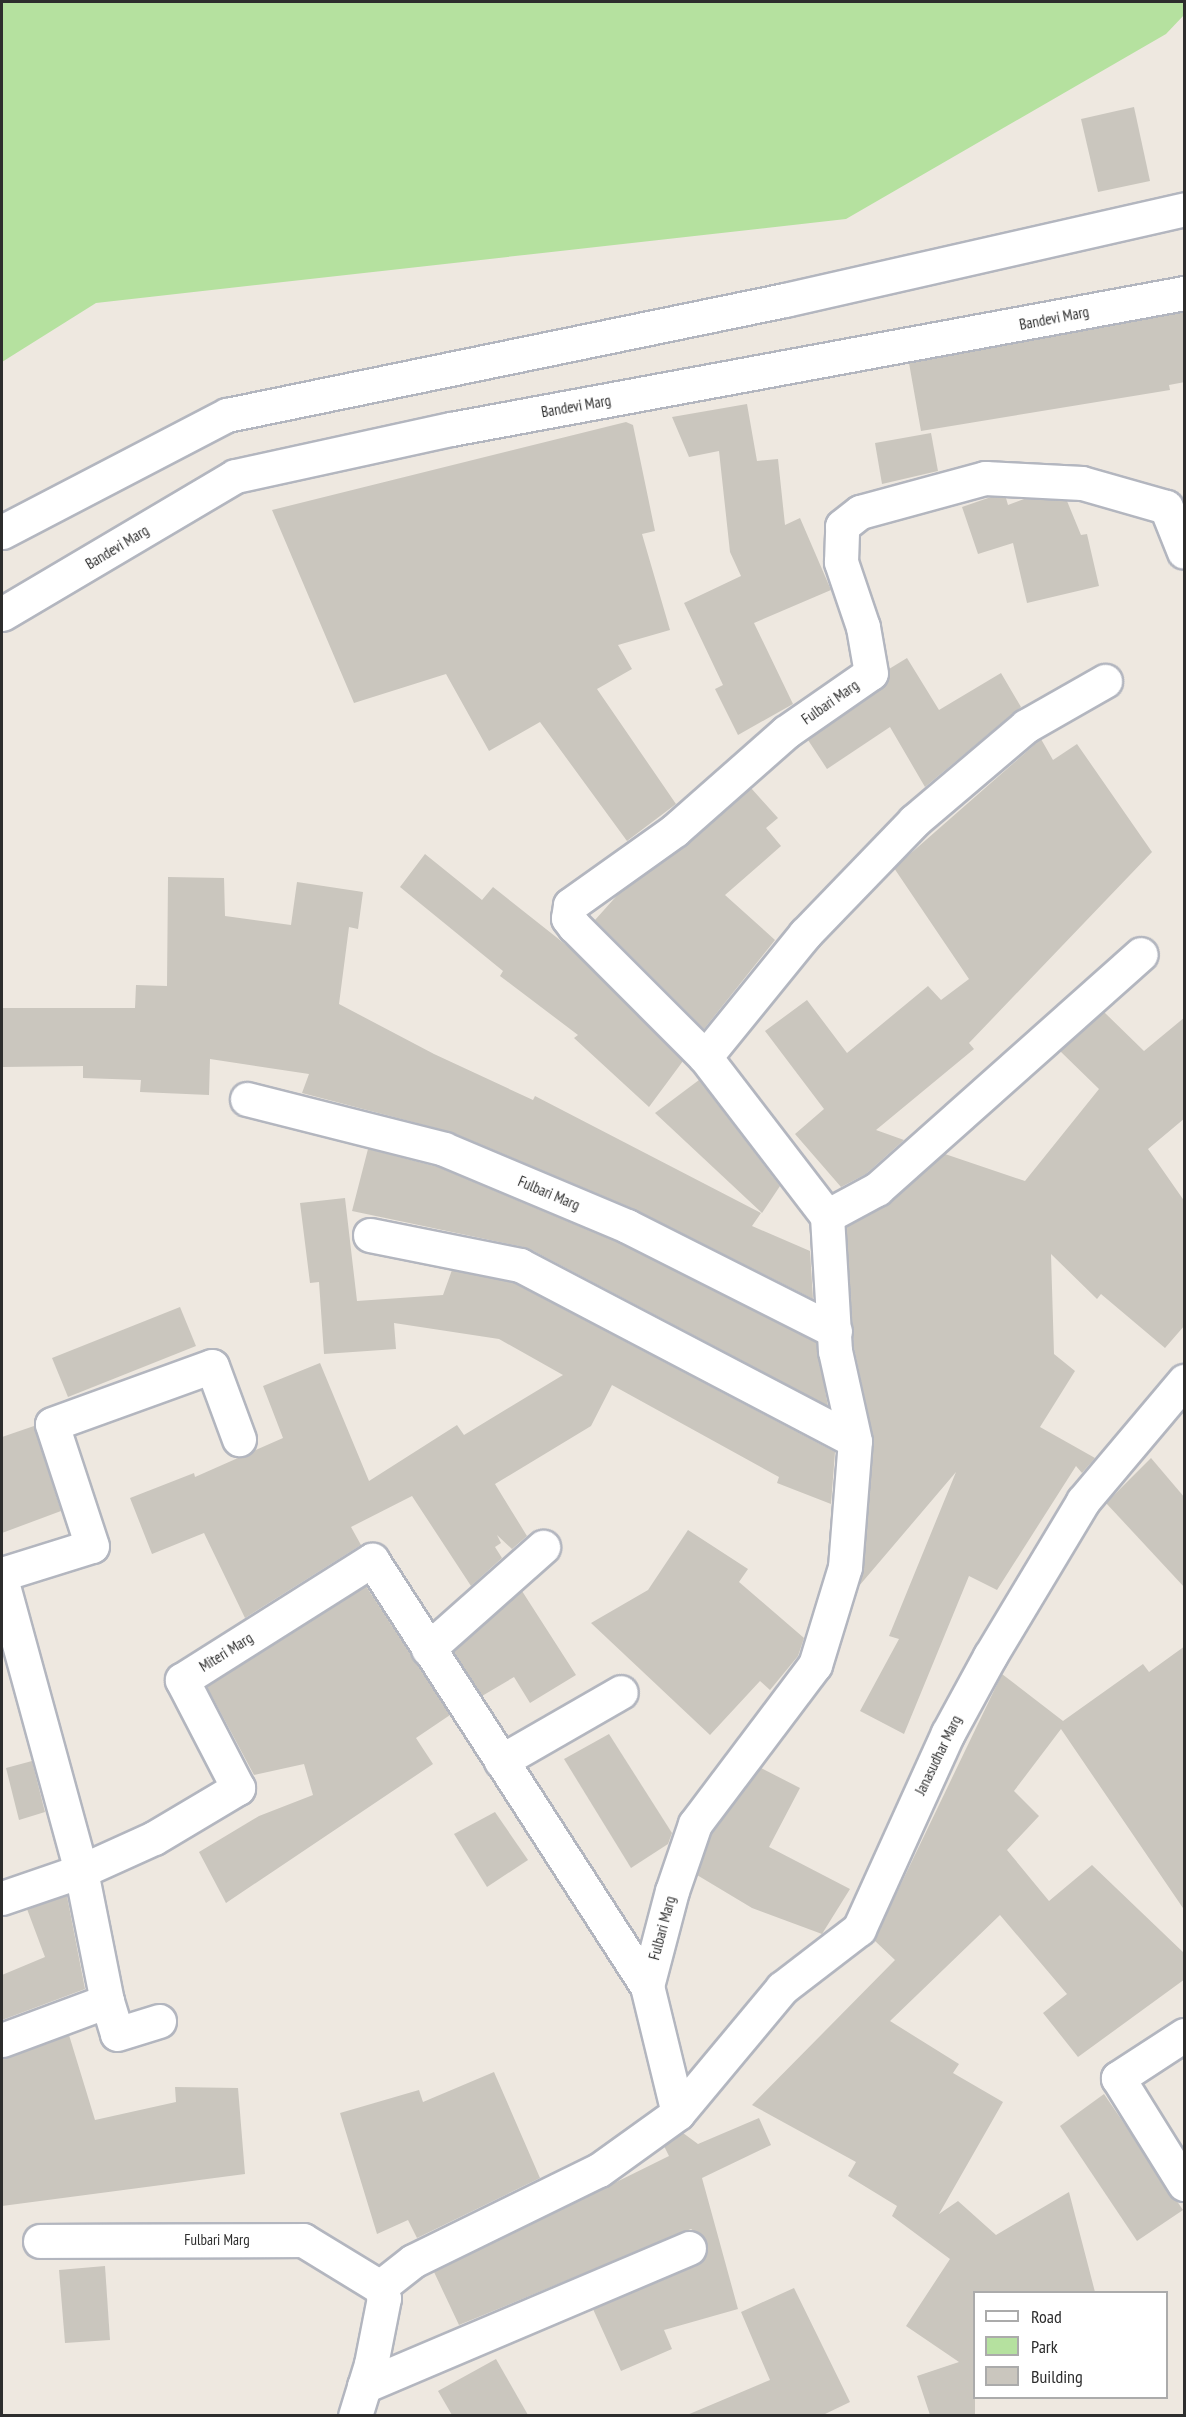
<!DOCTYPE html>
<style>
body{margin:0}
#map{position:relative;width:1186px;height:2417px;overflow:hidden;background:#eee8e0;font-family:"PT Sans Narrow",sans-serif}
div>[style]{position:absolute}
.green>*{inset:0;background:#b5e19f}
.building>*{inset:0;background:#cac6be}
.roads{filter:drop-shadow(2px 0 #b3b6bf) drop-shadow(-2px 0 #b3b6bf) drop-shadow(0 2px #b3b6bf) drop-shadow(0 -2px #b3b6bf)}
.minor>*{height:33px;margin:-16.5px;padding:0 16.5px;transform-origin:16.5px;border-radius:16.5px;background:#fff}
span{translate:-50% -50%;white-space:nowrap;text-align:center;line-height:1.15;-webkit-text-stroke:6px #fff;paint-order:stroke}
.street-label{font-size:15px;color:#2d2d2d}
.frame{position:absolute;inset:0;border:3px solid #2d2d2d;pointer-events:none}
.legend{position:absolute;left:973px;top:2291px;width:195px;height:108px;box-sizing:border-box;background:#fff;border:2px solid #ababab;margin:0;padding:8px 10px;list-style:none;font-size:18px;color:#2d2d2d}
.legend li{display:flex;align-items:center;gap:12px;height:30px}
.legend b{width:30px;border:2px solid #ababab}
</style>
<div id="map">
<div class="green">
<div style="clip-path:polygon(2px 2px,1184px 2px,1184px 15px,1166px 34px,846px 219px,96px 303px,2px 362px)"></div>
</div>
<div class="building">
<div style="clip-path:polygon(1134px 107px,1150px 181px,1098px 192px,1081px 119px)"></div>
<div style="clip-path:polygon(1185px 312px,1185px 382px,1169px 385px,1170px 390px,921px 431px,909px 363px)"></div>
<div style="clip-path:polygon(747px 404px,757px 461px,778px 459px,785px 525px,800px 518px,831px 590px,754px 623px,793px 704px,738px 735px,715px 689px,723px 685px,684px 603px,741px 576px,730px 552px,719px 451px,689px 457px,672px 417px)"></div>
<div style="clip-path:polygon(626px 422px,633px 425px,655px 531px,642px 534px,670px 630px,618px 645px,632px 669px,597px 689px,676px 804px,627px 841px,540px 722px,489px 751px,446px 674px,354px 703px,272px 510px)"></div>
<div style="clip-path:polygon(931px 433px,938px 471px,882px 484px,875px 443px)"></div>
<div style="clip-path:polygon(991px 497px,1006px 498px,1008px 505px,1024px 499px,1067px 501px,1081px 535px,1087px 534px,1099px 586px,1027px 603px,1013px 543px,978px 554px,962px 507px)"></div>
<div style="clip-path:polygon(907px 658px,939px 710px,1001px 673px,1021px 707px,925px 787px,890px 727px,827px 769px,808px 740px,882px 688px,889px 669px)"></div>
<div style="clip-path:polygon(1041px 739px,1053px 760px,1077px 744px,1152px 852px,969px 1043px,974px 1049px,876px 1130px,904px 1140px,866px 1174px,841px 1187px,795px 1134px,824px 1109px,765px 1031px,807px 1000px,847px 1053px,928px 986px,941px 1000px,969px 979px,894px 868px)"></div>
<div style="clip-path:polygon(751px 788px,778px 818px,766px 828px,781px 846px,725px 895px,775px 940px,704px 1029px,595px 920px,621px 891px,686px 845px)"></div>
<div style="clip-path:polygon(425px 854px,482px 900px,493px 887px,570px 948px,683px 1061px,649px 1107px,574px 1038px,578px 1035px,500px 976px,503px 971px,400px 887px)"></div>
<div style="clip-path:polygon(168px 877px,224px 878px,225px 916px,291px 925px,297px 882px,363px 892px,358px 929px,349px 927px,339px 1004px,434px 1054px,533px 1100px,535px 1096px,761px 1213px,752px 1226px,810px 1251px,813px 1299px,634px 1209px,451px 1132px,302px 1093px,309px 1074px,210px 1059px,209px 1095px,140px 1092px,141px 1080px,83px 1078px,83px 1066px,2px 1067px,2px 1008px,135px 1008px,136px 985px,167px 986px)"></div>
<div style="clip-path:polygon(1104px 1012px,1144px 1051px,1185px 1017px,1185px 1118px,1148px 1149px,1185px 1202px,1185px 1325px,1165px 1348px,1101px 1294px,1097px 1299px,1051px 1254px,1054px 1354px,1075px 1371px,1040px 1427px,1095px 1458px,1082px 1473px,1076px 1466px,997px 1590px,969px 1576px,904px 1734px,860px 1711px,899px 1639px,889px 1636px,956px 1472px,859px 1586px,874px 1441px,854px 1348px,846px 1227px,889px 1203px,945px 1154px,1025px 1181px,1099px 1089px,1060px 1051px)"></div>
<div style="clip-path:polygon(699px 1080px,780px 1186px,762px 1213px,655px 1113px)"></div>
<div style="clip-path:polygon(368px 1149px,438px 1167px,619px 1243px,816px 1342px,828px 1406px,528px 1248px,352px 1211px)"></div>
<div style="clip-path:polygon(345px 1198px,357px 1301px,443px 1295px,452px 1270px,514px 1283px,835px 1452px,831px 1504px,777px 1483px,779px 1477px,612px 1385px,591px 1426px,495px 1484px,527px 1536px,512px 1549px,497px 1535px,501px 1543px,495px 1547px,502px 1558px,471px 1586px,412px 1496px,351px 1527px,361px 1545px,245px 1618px,204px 1533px,152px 1554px,130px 1498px,194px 1473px,195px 1477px,283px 1438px,263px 1386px,320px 1363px,369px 1481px,457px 1425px,464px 1435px,563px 1375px,499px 1339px,394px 1323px,396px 1349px,324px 1354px,319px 1282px,310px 1283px,300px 1203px)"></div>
<div style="clip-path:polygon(180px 1307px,196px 1346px,68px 1397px,52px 1358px)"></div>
<div style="clip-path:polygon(34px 1426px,61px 1511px,2px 1533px,2px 1437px)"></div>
<div style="clip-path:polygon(1151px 1458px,1185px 1498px,1185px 1588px,1106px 1503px)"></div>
<div style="clip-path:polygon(688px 1530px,748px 1569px,739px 1582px,804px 1638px,798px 1656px,770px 1690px,760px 1681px,710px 1735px,591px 1623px,648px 1590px)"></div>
<div style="clip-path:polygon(366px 1586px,450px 1715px,416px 1738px,433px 1764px,226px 1903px,199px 1852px,259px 1816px,313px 1795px,304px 1764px,254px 1775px,207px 1687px)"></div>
<div style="clip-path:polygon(522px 1591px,576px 1675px,530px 1703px,514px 1677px,482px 1696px,453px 1652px)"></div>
<div style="clip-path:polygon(1185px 1646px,1185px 1911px,1061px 1729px,1014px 1791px,1039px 1816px,1007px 1850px,1049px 1901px,1092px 1865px,1185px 1954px,1185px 1979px,1078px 2057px,1043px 2013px,1067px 1994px,1000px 1915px,890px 2021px,959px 2064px,953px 2073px,1003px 2102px,939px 2214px,958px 2201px,996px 2235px,1069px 2192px,1095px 2292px,975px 2292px,975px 2415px,930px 2415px,917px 2376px,959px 2362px,906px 2326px,950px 2259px,892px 2216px,897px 2206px,848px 2176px,856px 2162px,752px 2105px,895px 1960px,874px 1940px,1002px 1674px,1063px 1721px,1143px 1664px,1149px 1672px)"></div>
<div style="clip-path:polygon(609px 1734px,672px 1833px,668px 1844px,631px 1868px,564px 1759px)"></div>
<div style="clip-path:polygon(32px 1761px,45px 1812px,19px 1820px,6px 1768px)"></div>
<div style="clip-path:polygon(761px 1768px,800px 1788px,769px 1847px,850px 1889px,822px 1934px,752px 1908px,697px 1875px,712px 1833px)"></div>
<div style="clip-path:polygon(495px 1812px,528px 1860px,487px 1887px,454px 1834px)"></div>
<div style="clip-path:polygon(67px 1896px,85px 1989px,2px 2020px,2px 1975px,45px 1957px,27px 1909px)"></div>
<div style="clip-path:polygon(69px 2035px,95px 2120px,176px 2102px,175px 2087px,238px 2088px,245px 2174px,2px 2206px,2px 2058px)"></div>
<div style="clip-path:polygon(494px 2072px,540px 2178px,417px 2238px,408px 2220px,377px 2234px,340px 2113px,419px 2090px,423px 2102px)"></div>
<div style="clip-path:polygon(1104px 2094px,1183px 2210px,1137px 2241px,1060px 2126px)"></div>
<div style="clip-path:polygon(759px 2118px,771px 2145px,702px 2178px,738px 2309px,664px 2330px,672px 2349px,621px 2371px,593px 2309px,704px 2260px,706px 2240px,691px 2229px,459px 2325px,434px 2272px,669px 2156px,664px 2146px,683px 2133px,698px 2144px)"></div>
<div style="clip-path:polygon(105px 2266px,110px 2340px,65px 2343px,59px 2270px)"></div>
<div style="clip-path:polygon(794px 2288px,850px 2402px,823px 2415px,687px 2415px,770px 2380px,741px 2312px)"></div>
<div style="clip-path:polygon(496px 2359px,528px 2415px,452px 2415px,438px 2391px)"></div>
</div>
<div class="roads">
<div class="minor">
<div style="left:1166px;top:507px;width:48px;rotate:68.2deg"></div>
<div style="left:2px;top:532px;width:254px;rotate:-27.5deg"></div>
<div style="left:227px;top:415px;width:570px;rotate:-11.65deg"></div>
<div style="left:785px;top:300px;width:409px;rotate:-12.8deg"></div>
<div style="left:2px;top:614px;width:271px;rotate:-30.6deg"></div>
<div style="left:235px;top:476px;width:221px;rotate:-12.3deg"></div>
<div style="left:451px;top:429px;width:746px;rotate:-10.51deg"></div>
<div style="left:705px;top:1057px;width:159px;rotate:-50.9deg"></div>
<div style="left:805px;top:934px;width:157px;rotate:-46deg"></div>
<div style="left:914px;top:821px;width:147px;rotate:-40.3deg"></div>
<div style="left:1026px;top:726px;width:91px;rotate:-29.7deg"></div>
<div style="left:247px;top:1099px;width:203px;rotate:14.2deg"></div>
<div style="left:444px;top:1149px;width:199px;rotate:22.8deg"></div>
<div style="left:627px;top:1226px;width:233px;rotate:26.8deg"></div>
<div style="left:827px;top:1216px;width:57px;rotate:-28.4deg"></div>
<div style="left:877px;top:1189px;width:353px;rotate:-41.7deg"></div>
<div style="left:370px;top:1235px;width:153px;rotate:11.3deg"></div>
<div style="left:520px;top:1265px;width:378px;rotate:27.7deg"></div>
<div style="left:2px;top:1574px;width:94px;rotate:-17.3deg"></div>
<div style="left:92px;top:1546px;width:128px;rotate:-108.2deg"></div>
<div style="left:52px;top:1424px;width:170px;rotate:-19.9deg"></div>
<div style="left:212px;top:1366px;width:78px;rotate:69.7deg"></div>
<div style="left:2px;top:1582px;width:300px;rotate:74.7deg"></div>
<div style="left:81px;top:1871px;width:133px;rotate:78.7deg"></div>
<div style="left:107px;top:2001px;width:112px;rotate:159.6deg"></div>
<div style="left:428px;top:1649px;width:154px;rotate:-41.6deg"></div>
<div style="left:501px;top:1761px;width:138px;rotate:-29.9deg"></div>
<div style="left:2px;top:1898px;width:83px;rotate:-18.9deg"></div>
<div style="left:81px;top:1871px;width:80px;rotate:-24.3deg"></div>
<div style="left:154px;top:1838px;width:98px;rotate:-30.8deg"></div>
<div style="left:238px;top:1788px;width:122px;rotate:-117.4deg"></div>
<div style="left:182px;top:1680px;width:225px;rotate:-32.3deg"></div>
<div style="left:372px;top:1560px;width:507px;rotate:57.16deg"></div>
<div style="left:107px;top:2001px;width:34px;rotate:73deg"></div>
<div style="left:117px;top:2034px;width:44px;rotate:-17.2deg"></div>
<div style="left:1184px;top:2035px;width:79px;rotate:146.9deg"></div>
<div style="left:1118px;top:2078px;width:125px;rotate:58.1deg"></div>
<div style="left:678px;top:2113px;width:163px;rotate:-50.2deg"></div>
<div style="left:782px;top:1988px;width:97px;rotate:-37.5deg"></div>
<div style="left:859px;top:1929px;width:215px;rotate:-65.6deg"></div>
<div style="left:948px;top:1733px;width:88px;rotate:-61.4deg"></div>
<div style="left:990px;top:1656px;width:181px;rotate:-59deg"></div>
<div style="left:1083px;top:1501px;width:157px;rotate:-49.9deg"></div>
<div style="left:40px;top:2241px;width:263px;rotate:-0.2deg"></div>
<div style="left:303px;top:2240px;width:90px;rotate:31.4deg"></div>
<div style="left:364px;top:2386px;width:353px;rotate:-23deg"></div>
<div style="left:355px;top:2416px;width:54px;rotate:-72.9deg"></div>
<div style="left:371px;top:2364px;width:67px;rotate:-78.9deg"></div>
<div style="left:384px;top:2298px;width:12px;rotate:-110deg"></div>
<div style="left:380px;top:2287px;width:42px;rotate:-38.2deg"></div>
<div style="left:413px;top:2261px;width:207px;rotate:-26.1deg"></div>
<div style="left:599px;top:2170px;width:97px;rotate:-35.8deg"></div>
<div style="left:678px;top:2113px;width:131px;rotate:-103.7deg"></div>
<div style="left:647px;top:1986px;width:98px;rotate:-75.3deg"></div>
<div style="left:672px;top:1891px;width:71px;rotate:-71.1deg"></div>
<div style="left:695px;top:1824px;width:199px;rotate:-53deg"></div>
<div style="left:815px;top:1665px;width:102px;rotate:-73deg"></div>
<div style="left:845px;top:1567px;width:126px;rotate:-85.5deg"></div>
<div style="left:855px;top:1441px;width:92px;rotate:-102.5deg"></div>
<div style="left:835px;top:1351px;width:135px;rotate:-93.4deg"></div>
<div style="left:827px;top:1216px;width:200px;rotate:-127.5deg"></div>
<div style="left:705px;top:1057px;width:185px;rotate:-135deg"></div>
<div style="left:574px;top:926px;width:10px;rotate:-127deg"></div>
<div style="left:568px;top:918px;width:13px;rotate:-81deg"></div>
<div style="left:570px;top:905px;width:129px;rotate:-35.5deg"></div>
<div style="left:675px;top:830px;width:148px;rotate:-41.4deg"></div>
<div style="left:786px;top:732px;width:103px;rotate:-34.8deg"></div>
<div style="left:871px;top:673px;width:47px;rotate:-99.9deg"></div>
<div style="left:863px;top:627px;width:69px;rotate:-108.7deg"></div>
<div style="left:841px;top:562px;width:36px;rotate:-88deg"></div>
<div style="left:842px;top:526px;width:23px;rotate:-38deg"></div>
<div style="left:860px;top:512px;width:130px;rotate:-15.2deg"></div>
<div style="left:985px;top:478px;width:97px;rotate:3deg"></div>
<div style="left:1082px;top:483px;width:87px;rotate:15.9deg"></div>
</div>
</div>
<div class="street-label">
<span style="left:1054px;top:318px;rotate:-11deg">Bandevi Marg</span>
<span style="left:576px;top:406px;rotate:-10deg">Bandevi Marg</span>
<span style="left:117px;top:547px;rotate:-31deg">Bandevi Marg</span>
<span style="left:830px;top:702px;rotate:-35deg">Fulbari Marg</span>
<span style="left:549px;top:1193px;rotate:23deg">Fulbari Marg</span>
<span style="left:226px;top:1652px;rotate:-32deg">Miteri Marg</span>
<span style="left:938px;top:1755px;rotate:-64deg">Janasudhar Marg</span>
<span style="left:662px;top:1928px;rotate:-75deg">Fulbari Marg</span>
<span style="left:217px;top:2240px">Fulbari Marg</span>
</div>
<div class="frame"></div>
<ul class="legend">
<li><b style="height:8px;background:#fff"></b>Road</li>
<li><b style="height:16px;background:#b5e19f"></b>Park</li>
<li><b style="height:16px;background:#cac6be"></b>Building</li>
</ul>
</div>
